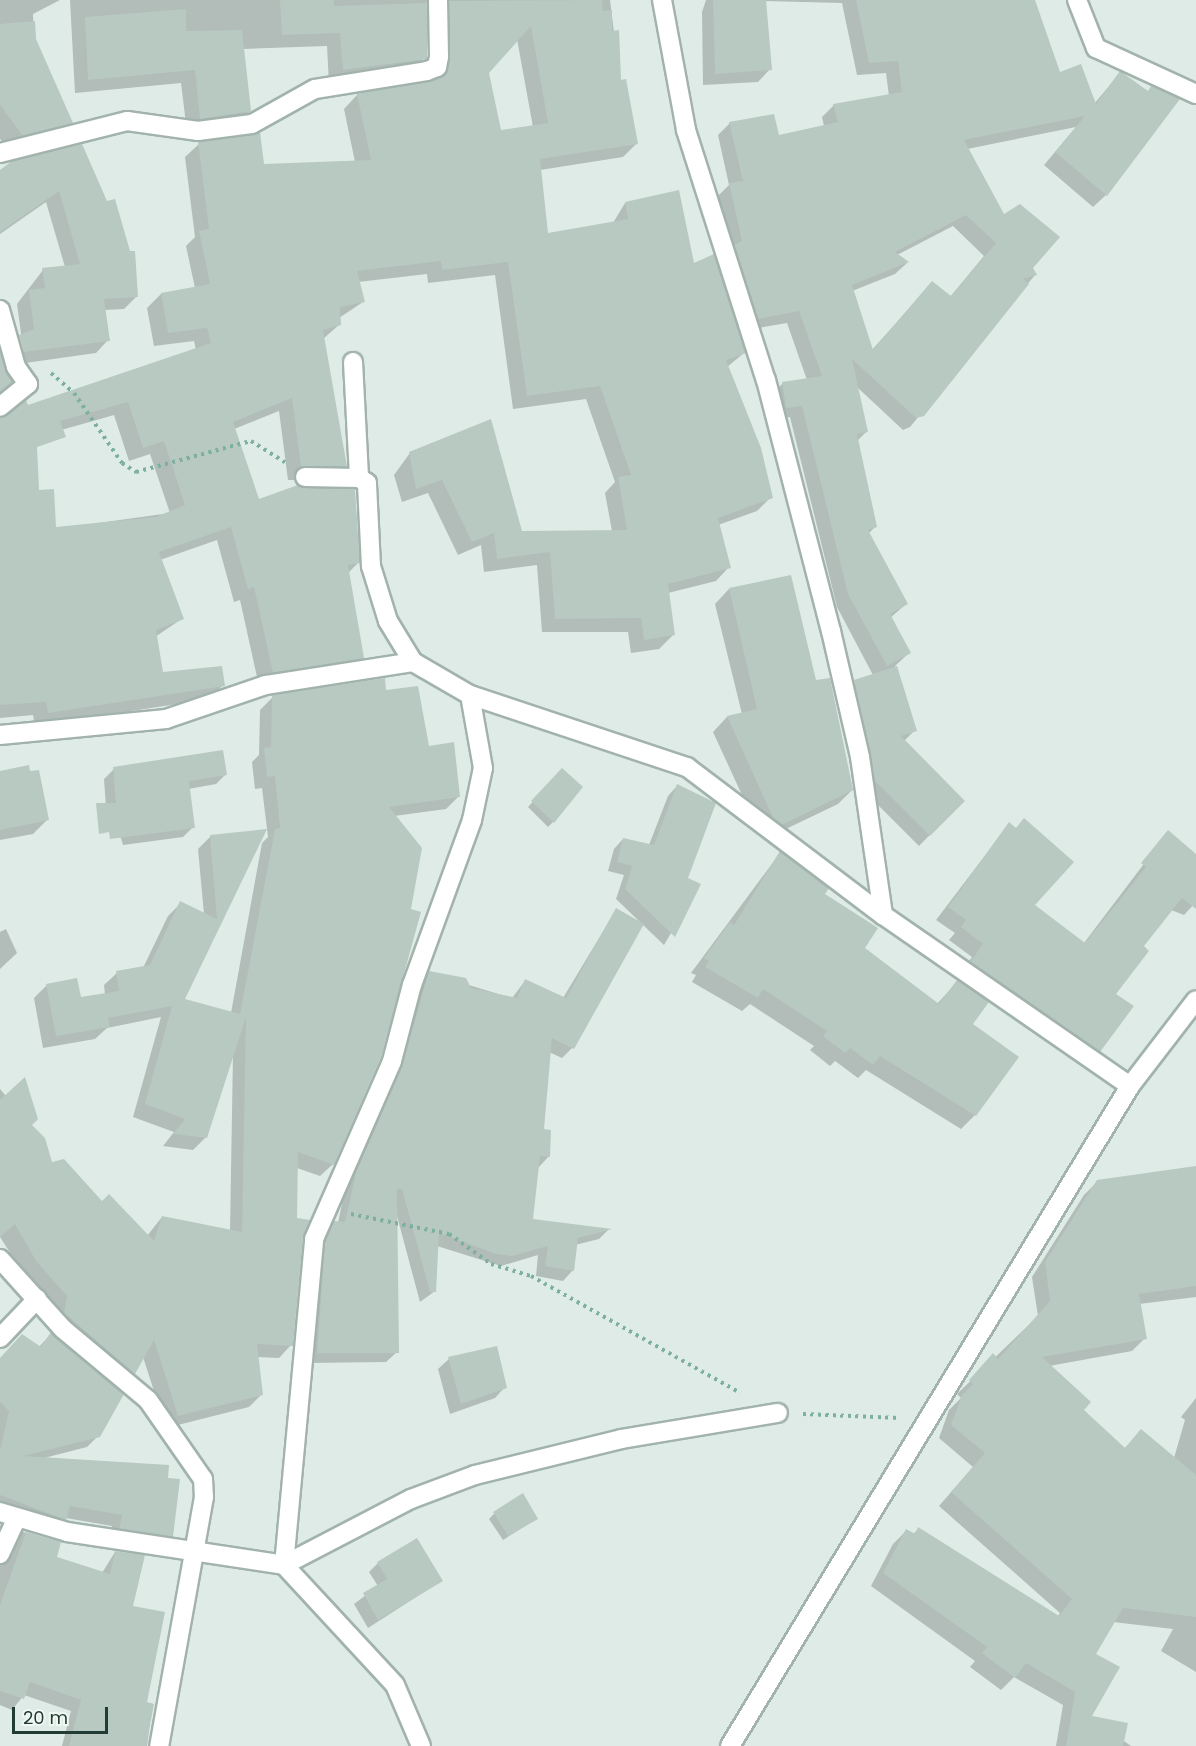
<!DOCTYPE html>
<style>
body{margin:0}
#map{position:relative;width:1196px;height:1746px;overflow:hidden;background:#dfebe6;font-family:Poppins,sans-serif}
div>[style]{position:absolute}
.shadow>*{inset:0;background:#0003}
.building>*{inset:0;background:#b7c9c1}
.path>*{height:4px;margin-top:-2px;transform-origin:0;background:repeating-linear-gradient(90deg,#7eb0a0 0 3px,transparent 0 7.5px)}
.roads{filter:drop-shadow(2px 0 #a2b3ad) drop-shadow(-2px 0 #a2b3ad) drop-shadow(0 2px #a2b3ad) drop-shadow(0 -2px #a2b3ad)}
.street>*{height:18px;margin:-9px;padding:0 9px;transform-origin:9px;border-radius:9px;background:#fff}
.secondary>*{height:18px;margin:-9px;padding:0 9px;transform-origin:9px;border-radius:9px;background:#fff}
span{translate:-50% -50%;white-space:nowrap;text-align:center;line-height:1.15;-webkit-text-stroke:5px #f0f8f3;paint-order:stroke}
.scale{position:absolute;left:12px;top:1707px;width:96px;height:27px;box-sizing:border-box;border:3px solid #203c34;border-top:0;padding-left:8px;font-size:18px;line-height:21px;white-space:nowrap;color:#203c34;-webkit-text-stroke:4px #f0f8f3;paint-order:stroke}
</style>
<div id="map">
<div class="shadow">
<div style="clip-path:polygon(0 0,60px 0,33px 14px,34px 39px,71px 123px,57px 136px,9px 149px,0 139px)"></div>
<div style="clip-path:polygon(evenodd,70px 0,610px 0,620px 81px,637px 143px,623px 157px,540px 170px,547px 235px,613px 223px,625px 203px,693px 265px,744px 353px,727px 367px,771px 497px,757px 511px,718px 525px,729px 567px,716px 581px,668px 593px,673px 635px,659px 649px,631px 653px,628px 632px,542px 632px,537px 565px,484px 572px,481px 545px,458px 555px,428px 493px,402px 502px,394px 475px,410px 453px,521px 532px,612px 531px,605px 493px,615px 482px,586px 399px,513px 409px,495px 275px,428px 283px,427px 274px,358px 282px,363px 302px,339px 318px,340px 324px,323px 339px,345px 466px,332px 480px,288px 480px,279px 411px,234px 429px,258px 501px,358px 563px,348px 573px,363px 658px,349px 672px,259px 686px,240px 600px,234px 602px,217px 540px,160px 560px,183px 618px,155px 637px,162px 674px,223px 685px,209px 699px,35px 726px,33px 715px,0 718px,0 419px,55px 529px,170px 513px,150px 454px,129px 461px,114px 415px,33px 438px,30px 415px,196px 350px,194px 341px,154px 346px,147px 308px,161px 294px,195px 288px,186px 246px,195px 237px,185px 157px,199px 144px,263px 166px,355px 162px,344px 109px,357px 95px,432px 83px,436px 13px,425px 3px,423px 59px,408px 73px,329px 84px,327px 46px,243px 49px,250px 111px,236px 125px,187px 132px,181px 83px,75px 93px,70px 0,517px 39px,533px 127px,499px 132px,488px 73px,517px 39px)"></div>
<div style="clip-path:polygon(evenodd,706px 0,1033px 0,1059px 74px,1094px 104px,1120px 73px,1106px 195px,1093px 207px,1044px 165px,1076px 127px,967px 149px,1035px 275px,910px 427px,903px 430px,857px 387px,867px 431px,857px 441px,875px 527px,868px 534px,906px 604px,890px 618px,909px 653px,895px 666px,915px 730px,904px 741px,963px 801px,919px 846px,865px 792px,844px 692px,873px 675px,837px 607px,790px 417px,774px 419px,771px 396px,783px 383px,807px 380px,787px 323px,746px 330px,718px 196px,729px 185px,718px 135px,730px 123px,777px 137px,824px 126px,822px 117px,834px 105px,889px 96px,886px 73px,857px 75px,842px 3px,765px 1px,770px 69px,758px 82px,703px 85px,702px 12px,706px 0,953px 226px,984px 256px,950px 297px,932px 283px,871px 351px,852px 291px,895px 274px,907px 263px,897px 255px,953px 226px)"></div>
<div style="clip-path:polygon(81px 146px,136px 297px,124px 309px,104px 310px,108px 340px,96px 353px,25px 363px,17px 304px,43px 270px,65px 267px,46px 202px,0 234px,0 171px)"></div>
<div style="clip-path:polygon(729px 589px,815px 682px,852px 790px,838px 804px,767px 838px,759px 832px,713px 732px,727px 717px,742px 714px,715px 604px)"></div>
<div style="clip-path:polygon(385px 692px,459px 796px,446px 809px,394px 816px,333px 1164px,320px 1176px,297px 1168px,296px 1220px,301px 1238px,291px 1345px,279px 1358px,257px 1357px,262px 1394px,249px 1407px,166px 1428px,143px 1357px,121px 1386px,23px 1273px,0 1237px,0 1089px,30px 1125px,51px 1164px,147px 1236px,162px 1217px,230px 1231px,233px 1054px,206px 1137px,193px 1150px,163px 1146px,174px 1132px,133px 1117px,161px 1017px,107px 1028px,95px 1039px,43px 1048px,34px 998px,47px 985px,80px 999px,105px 995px,104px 985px,117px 973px,143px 968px,168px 916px,181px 903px,204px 914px,198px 849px,211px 836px,264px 831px,183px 1000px,231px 1013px,262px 843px,268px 837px,262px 788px,255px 789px,252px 762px,259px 755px,260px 710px,273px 697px)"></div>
<div style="clip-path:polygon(114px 769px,226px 774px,216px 784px,188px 789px,193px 827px,183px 837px,123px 845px,115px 819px,107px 821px,104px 779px)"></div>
<div style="clip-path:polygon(562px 770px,553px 822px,548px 827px,528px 807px)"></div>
<div style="clip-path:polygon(0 773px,47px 820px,33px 834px,0 840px)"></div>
<div style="clip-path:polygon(677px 786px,687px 878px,699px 885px,664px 945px,642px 924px,572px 1048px,562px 1058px,549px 1052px,543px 1131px,549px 1156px,538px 1168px,531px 1220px,608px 1230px,599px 1239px,575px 1245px,573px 1270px,563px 1281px,536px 1276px,538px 1255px,501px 1266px,437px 1246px,435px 1291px,420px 1302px,397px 1216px,397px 1352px,386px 1362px,307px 1363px,324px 1234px,338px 1223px,346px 1184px,419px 984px,429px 973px,512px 998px,525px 981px,563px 998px,616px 910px,640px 922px,616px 899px,624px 875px,608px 871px,614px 849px,623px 839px,649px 845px,668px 796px)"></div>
<div style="clip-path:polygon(1009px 824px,1033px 905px,1084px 943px,1168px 832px,1196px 856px,1196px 902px,1184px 915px,1171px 910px,1142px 947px,1114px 994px,1099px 1051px,1087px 1063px,959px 975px,972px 957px,949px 940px,955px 933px,936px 920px)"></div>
<div style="clip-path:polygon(780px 853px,823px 895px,863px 948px,937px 1004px,957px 982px,971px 1025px,975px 1115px,961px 1129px,866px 1070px,858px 1078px,835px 1061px,830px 1066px,810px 1050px,814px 1046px,750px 1004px,742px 1011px,692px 982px,696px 975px,691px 973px)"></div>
<div style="clip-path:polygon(6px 929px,17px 953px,0 969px,0 932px)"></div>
<div style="clip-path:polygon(1196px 1168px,1196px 1297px,1139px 1304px,1145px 1338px,1132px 1351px,1049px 1366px,1082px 1410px,1124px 1449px,1141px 1431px,1174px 1458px,1185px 1420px,1181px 1417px,1196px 1398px,1196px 1672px,1161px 1651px,1173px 1629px,1113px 1622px,1094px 1654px,1090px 1717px,1131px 1746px,1056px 1746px,1063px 1705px,1014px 1677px,1001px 1690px,970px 1667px,975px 1661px,871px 1586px,893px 1544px,906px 1531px,913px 1534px,919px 1529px,1057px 1617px,1060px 1613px,939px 1506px,973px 1467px,939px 1438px,949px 1410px,961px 1398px,957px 1394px,1038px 1316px,1032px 1277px,1084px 1195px,1097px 1182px)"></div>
<div style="clip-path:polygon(51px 1334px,98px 1436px,87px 1447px,44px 1458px,171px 1536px,160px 1547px,109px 1539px,112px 1526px,66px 1518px,54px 1530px,0 1514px,0 1359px,39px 1347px)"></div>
<div style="clip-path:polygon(449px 1359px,505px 1387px,495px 1398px,450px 1414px,438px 1369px)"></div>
<div style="clip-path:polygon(494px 1514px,536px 1519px,503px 1540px,489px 1519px)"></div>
<div style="clip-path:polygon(23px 1532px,59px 1543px,55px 1558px,102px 1573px,115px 1552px,131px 1607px,146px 1704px,152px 1705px,147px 1746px,62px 1746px,71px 1711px,24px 1695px,12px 1710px,0 1705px,0 1565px)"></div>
<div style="clip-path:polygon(378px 1563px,441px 1581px,368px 1628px,354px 1604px,378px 1586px,369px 1572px)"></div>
</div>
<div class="building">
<div style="clip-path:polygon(280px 0,334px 0,334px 6px,427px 3px,427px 59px,343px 70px,340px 33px,282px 35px)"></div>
<div style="clip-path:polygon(evenodd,602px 0,603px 11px,612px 10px,612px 31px,619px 30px,621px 80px,626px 79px,638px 144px,540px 159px,548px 233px,628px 219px,625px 202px,679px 190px,694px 263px,714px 254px,746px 353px,726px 360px,761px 448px,773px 498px,718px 518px,731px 568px,668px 584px,675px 635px,644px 640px,641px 618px,555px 619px,550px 552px,497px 559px,494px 533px,472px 542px,442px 480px,416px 489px,409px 452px,491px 419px,522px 531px,627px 530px,618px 477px,631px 475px,600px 386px,527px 396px,508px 262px,442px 270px,441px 261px,357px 271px,365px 302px,340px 307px,341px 325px,323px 330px,347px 467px,301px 467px,292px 398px,233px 422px,259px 499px,298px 485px,355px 489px,360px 563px,348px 565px,364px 658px,273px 673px,254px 587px,248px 589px,231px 527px,159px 552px,184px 619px,156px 630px,163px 672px,222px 666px,225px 686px,48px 713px,46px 702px,0 705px,0 418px,26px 400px,28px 405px,211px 343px,207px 328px,168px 333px,161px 293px,210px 284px,199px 231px,209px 229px,198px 142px,260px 132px,264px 164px,371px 160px,357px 94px,445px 75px,449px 1px,602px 0,531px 26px,548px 123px,501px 130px,489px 73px,531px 26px,602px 0,128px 402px,143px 448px,164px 441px,185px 505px,156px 517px,56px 527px,54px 489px,39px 490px,37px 447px,66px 437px,60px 421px,128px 402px)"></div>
<div style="clip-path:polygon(713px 0,766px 0,772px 70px,715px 74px)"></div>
<div style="clip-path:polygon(evenodd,856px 0,1035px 0,1060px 72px,1081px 64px,1096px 104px,1120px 71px,1148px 91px,1151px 86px,1180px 99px,1107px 196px,1055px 152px,1085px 116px,964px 140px,1004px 214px,1020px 204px,1060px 237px,1033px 268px,1037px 275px,1023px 279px,1029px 284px,924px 416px,916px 418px,852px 359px,868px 432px,857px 434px,877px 527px,868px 530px,908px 604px,890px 614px,911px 653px,887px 666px,848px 594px,802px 406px,786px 408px,782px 382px,822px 376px,799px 311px,758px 319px,734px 245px,742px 241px,729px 183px,743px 181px,729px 122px,774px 114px,779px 135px,838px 122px,833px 104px,902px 92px,898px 61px,869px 63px,856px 0,966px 215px,996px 243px,951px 296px,932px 281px,873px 350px,852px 285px,909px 262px,895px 252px,966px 215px)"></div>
<div style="clip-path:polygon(186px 9px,186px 31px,242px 30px,251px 111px,200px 119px,195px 70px,88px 80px,85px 17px)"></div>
<div style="clip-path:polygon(35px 21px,36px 39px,73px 123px,23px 136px,0 105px,0 24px)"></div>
<div style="clip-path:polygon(82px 144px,107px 201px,115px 199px,130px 251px,135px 251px,138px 297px,104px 299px,110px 341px,24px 352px,19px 335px,34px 329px,29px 290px,45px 288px,42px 268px,80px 264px,59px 191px,0 232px,0 170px,12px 161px)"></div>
<div style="clip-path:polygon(0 352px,13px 382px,0 392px)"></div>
<div style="clip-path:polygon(791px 575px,816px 680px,830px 678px,853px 790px,782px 825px,773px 818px,727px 716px,757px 709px,729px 588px)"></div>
<div style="clip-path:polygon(897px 666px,917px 731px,901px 736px,965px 801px,930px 836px,875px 781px,854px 680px)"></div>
<div style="clip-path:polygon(385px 678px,386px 690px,418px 686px,429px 746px,454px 742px,460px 797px,389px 807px,422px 848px,411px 909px,421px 912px,381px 1057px,334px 1165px,298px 1152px,297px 1218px,310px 1220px,303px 1238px,293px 1346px,257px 1344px,263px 1395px,178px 1416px,154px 1340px,135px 1374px,64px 1313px,67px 1296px,36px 1261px,15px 1224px,0 1237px,0 1100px,25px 1077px,38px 1119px,32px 1125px,45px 1138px,52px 1162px,64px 1159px,102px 1201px,109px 1194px,154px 1241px,162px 1216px,242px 1232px,246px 1017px,207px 1138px,173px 1134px,185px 1119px,145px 1104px,172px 1006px,108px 1018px,110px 1027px,56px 1036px,46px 984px,77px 978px,81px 997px,119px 991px,116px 971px,150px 965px,180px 901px,217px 919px,210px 835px,267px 829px,185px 999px,240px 1014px,275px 829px,280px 828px,275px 776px,267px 777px,264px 748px,271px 747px,272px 695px)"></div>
<div style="clip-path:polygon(223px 750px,227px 775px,189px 781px,195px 828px,110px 839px,109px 832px,99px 834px,96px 803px,116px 803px,113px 767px)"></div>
<div style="clip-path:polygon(29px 765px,30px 771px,39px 770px,49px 820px,0 830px,0 771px)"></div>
<div style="clip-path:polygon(562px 768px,583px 787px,554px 823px,531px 801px)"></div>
<div style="clip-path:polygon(677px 784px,716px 803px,688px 878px,701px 884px,675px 937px,625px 889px,632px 866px,617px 862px,623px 838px,654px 845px)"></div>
<div style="clip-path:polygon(1024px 818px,1074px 862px,1035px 905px,1085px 943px,1146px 867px,1141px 863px,1168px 830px,1196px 854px,1196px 909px,1182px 898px,1144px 946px,1149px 951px,1116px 994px,1134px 1006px,1100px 1052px,970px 962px,983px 944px,961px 927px,966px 920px,948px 907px,1009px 822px,1016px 828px)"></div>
<div style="clip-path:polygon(780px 851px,829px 888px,825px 894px,878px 928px,865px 948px,939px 1004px,957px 980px,989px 1002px,973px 1024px,1019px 1057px,976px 1116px,880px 1056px,873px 1065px,850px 1048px,845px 1053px,823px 1036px,827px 1031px,763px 989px,758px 998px,705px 967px,709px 961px,704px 958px,730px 922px,734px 925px)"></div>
<div style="clip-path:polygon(616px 908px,644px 924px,574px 1049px,552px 1038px,544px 1129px,551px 1130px,550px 1157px,540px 1156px,533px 1219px,612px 1229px,578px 1238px,574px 1271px,545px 1266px,548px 1246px,512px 1256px,496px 1254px,439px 1233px,436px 1292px,430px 1292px,402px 1189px,397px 1189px,399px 1353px,317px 1353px,325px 1242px,334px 1221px,345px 1222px,356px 1172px,402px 1065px,429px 971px,466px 978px,471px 988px,517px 998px,525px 979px,566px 998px)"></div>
<div style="clip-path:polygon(1196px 1166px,1196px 1286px,1139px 1294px,1147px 1339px,1042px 1357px,1091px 1402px,1084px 1410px,1125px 1448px,1141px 1429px,1196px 1475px,1196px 1617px,1123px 1608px,1096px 1654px,1120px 1667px,1092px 1716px,1128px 1723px,1123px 1746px,1066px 1746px,1075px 1692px,1026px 1663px,1015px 1678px,982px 1653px,987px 1647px,883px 1573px,906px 1529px,915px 1534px,918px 1527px,1059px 1616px,1072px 1599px,951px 1492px,985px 1453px,951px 1425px,962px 1395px,973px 1384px,969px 1380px,993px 1353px,998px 1359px,1050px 1301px,1045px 1262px,1097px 1180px)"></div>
<div style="clip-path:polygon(51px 1332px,124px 1394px,100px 1437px,24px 1456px,169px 1465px,168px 1478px,180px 1479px,173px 1537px,119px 1529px,122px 1515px,70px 1506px,66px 1520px,0 1495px,0 1451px,9px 1411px,0 1402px,0 1358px,22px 1334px,41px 1347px)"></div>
<div style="clip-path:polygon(497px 1346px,507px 1388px,461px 1404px,448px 1357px)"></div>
<div style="clip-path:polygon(523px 1493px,538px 1519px,508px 1536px,493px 1512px)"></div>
<div style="clip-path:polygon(26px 1532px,61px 1542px,57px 1557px,110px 1574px,115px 1551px,145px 1555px,133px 1606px,165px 1612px,147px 1702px,154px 1704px,146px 1746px,69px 1746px,81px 1700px,30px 1682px,24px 1699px,0 1691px,0 1605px)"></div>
<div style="clip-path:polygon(417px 1538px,443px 1581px,378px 1620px,363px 1593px,387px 1579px,377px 1562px)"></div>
</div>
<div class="path">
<div style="left:51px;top:373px;width:30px;rotate:41deg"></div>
<div style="left:74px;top:393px;width:85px;rotate:55.6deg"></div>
<div style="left:122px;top:463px;width:17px;rotate:33deg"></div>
<div style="left:136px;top:472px;width:119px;rotate:-15.1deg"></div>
<div style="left:251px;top:441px;width:40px;rotate:32deg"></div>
<div style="left:351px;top:1214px;width:100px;rotate:11.5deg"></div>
<div style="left:449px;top:1234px;width:52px;rotate:35.5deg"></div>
<div style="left:491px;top:1264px;width:42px;rotate:16.7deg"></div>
<div style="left:531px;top:1276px;width:240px;rotate:29.2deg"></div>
<div style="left:803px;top:1414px;width:97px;rotate:2.4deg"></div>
</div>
<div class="roads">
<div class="street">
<div style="left:662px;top:0;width:132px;rotate:79.5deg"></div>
<div style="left:686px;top:130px;width:262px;rotate:72.3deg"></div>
<div style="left:766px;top:380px;width:259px;rotate:75.5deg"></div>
<div style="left:831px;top:631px;width:129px;rotate:77deg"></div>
<div style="left:860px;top:757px;width:160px;rotate:81.7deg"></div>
<div style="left:883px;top:915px;width:300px;rotate:34.7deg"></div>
<div style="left:1077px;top:0;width:52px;rotate:68.4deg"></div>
<div style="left:1096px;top:48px;width:110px;rotate:24.7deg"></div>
<div style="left:0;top:153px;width:131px;rotate:-14.1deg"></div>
<div style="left:127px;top:121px;width:72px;rotate:8deg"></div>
<div style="left:198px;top:131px;width:54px;rotate:-7.4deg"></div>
<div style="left:252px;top:124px;width:72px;rotate:-29.1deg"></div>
<div style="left:315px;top:89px;width:113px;rotate:-9.1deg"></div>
<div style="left:427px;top:71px;width:11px;rotate:-22deg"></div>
<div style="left:437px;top:67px;width:10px;rotate:-79deg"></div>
<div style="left:439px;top:57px;width:57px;rotate:-91deg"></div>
<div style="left:0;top:310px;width:59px;rotate:74.3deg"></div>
<div style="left:16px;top:367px;width:21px;rotate:55deg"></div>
<div style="left:28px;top:384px;width:36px;rotate:141deg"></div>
<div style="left:353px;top:362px;width:116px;rotate:87deg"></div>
<div style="left:470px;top:695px;width:229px;rotate:18.4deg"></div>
<div style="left:687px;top:767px;width:246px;rotate:37.1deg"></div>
<div style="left:0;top:735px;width:167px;rotate:-5.5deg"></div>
<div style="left:166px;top:719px;width:106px;rotate:-18.8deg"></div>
<div style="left:266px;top:685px;width:149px;rotate:-8.9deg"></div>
<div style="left:0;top:1259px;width:94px;rotate:48deg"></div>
<div style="left:63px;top:1329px;width:111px;rotate:39.9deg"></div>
<div style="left:148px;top:1400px;width:96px;rotate:55.2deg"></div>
<div style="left:203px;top:1479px;width:18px;rotate:87deg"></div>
<div style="left:204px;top:1497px;width:253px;rotate:100.2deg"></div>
<div style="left:0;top:1338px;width:54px;rotate:-46.5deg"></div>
<div style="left:0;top:1512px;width:70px;rotate:16.6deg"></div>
<div style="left:67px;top:1532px;width:219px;rotate:8.6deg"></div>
<div style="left:284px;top:1565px;width:143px;rotate:-27.5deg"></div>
<div style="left:411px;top:1499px;width:68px;rotate:-20.6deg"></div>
<div style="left:475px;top:1475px;width:151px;rotate:-13.8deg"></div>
<div style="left:622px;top:1439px;width:158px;rotate:-9.5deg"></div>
<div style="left:0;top:1554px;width:38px;rotate:-65deg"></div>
<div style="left:284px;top:1565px;width:327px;rotate:-84.7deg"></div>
<div style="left:314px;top:1239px;width:194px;rotate:-66.3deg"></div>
<div style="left:392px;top:1061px;width:79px;rotate:-75.3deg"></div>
<div style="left:412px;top:985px;width:176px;rotate:-70deg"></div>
<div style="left:472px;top:820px;width:53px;rotate:-78.1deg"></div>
<div style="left:483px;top:768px;width:74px;rotate:-100.1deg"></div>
<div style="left:470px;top:695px;width:66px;rotate:-149.9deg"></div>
<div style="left:413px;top:662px;width:48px;rotate:-121.4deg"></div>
<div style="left:388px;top:621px;width:58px;rotate:-107.2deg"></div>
<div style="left:371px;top:566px;width:83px;rotate:-92.8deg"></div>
<div style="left:367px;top:483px;width:9px;rotate:-148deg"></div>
<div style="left:359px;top:478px;width:54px;rotate:-178.9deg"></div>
<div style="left:284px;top:1565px;width:163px;rotate:47.2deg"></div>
<div style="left:395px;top:1685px;width:66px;rotate:66.9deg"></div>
</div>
<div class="secondary">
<div style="left:730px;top:1746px;width:772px;rotate:-58.78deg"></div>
<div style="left:1130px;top:1086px;width:108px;rotate:-52.5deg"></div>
</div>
</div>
<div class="scale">20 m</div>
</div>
